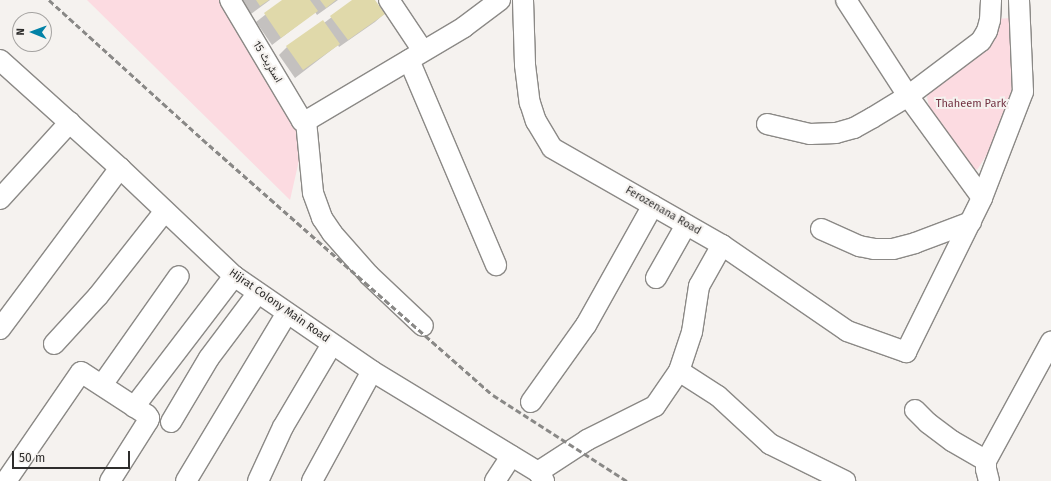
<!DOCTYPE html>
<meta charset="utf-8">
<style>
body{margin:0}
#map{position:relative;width:1051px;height:481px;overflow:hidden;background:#f5f2ef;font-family:"Fira Sans",Vazirmatn,sans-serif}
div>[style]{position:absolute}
.green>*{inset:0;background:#fcdbe1}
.shadow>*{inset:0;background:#0003}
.building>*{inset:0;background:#e0d9aa}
.roads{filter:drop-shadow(1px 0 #8b8986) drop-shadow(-1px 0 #8b8986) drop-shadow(0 1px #8b8986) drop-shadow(0 -1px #8b8986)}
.minor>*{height:20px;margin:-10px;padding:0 10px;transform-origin:10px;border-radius:10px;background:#fff}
.rail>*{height:3px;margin-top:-1.5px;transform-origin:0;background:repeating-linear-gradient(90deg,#898886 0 6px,transparent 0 9px)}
span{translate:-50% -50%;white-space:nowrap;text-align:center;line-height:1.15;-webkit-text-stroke:4px #f5f2ef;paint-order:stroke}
.street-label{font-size:11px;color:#2e2d2c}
.park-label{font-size:11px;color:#723242}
.north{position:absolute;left:12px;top:12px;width:40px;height:40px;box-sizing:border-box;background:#f5f2ef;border:1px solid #a5a3a1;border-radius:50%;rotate:271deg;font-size:11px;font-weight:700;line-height:16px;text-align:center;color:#2e2d2c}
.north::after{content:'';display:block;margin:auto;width:14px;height:18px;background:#0282a7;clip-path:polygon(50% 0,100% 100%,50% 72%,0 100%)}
.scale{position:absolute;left:12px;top:451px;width:118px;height:18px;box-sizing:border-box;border:2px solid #2e2d2c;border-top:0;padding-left:5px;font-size:12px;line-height:14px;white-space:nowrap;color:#2e2d2c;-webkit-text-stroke:3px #f5f2ef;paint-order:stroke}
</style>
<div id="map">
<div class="green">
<div style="clip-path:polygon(87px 0,221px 0,305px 134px,290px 200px)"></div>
<div style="clip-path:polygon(1011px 18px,1012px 86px,1007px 112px,991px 148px,977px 170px,971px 166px,929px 107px,927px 97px,929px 90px,995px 19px)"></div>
</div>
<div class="shadow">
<div style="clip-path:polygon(242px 0,270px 0,251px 14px)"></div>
<div style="clip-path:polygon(284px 0,338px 0,317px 15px,315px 12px,272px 45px,256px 22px)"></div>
<div style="clip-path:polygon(354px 0,374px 0,384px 14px,375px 22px,339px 47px,338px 45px,295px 78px,279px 55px,287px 47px,324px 23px)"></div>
</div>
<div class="building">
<div style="clip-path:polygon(256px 0,269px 0,260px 6px)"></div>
<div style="clip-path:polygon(282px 0,310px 0,318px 11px,281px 38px,264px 13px)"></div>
<div style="clip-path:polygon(320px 0,336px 0,326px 8px)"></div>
<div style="clip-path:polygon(352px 0,375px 0,385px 14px,348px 40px,330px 16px)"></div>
<div style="clip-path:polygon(323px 20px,340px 44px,303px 70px,286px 46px)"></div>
</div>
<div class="roads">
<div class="minor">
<div style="left:230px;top:0;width:141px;rotate:59.2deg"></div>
<div style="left:302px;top:121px;width:4px"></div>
<div style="left:389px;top:0;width:61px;rotate:56.3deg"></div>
<div style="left:523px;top:0;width:65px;rotate:88.2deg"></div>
<div style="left:525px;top:65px;width:38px;rotate:83deg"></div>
<div style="left:530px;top:103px;width:19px;rotate:72deg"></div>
<div style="left:536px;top:121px;width:31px;rotate:59deg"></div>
<div style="left:552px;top:148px;width:196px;rotate:29.7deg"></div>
<div style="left:722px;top:245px;width:152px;rotate:34.5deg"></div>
<div style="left:847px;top:331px;width:63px;rotate:19.6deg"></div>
<div style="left:906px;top:352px;width:172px;rotate:-63.7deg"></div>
<div style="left:982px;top:198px;width:114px;rotate:-68.9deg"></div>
<div style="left:1023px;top:92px;width:92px;rotate:-92.5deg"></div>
<div style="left:846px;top:0;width:114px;rotate:57.1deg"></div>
<div style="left:908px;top:96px;width:126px;rotate:54deg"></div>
<div style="left:0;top:60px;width:161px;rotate:42deg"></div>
<div style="left:120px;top:168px;width:157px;rotate:43.5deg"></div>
<div style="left:234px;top:276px;width:168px;rotate:34.5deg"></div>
<div style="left:372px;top:371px;width:194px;rotate:31.3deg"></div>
<div style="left:538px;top:472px;width:11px;rotate:56deg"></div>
<div style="left:409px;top:60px;width:223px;rotate:67deg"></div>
<div style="left:306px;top:121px;width:72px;rotate:84.4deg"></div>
<div style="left:313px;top:193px;width:27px;rotate:70deg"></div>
<div style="left:322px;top:218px;width:18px;rotate:56deg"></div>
<div style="left:332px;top:233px;width:56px;rotate:48.6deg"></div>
<div style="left:369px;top:275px;width:74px;rotate:43.4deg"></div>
<div style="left:306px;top:121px;width:184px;rotate:-30.7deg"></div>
<div style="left:464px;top:27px;width:45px;rotate:-36.9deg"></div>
<div style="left:767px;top:124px;width:44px;rotate:13.1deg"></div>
<div style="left:810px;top:134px;width:26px;rotate:-2deg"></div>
<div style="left:836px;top:133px;width:19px;rotate:-16deg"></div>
<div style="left:854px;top:128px;width:21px;rotate:-29deg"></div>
<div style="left:872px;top:118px;width:42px;rotate:-31.4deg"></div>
<div style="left:908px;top:96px;width:91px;rotate:-37deg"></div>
<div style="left:981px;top:41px;width:12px;rotate:-59deg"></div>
<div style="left:987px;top:31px;width:11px;rotate:-75deg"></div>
<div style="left:990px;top:20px;width:20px;rotate:-87deg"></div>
<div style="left:0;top:199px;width:104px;rotate:-47.7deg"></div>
<div style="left:821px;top:229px;width:42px;rotate:24.1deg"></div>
<div style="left:859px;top:246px;width:15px;rotate:11deg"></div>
<div style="left:874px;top:249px;width:19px"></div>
<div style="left:893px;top:249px;width:23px;rotate:-15deg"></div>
<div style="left:915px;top:243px;width:60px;rotate:-20.6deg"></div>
<div style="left:656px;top:278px;width:61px;rotate:-60.5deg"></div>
<div style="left:0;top:329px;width:201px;rotate:-53.3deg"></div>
<div style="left:54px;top:344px;width:65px;rotate:-47.5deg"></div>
<div style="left:98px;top:296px;width:108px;rotate:-51.8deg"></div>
<div style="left:679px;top:371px;width:46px;rotate:32.7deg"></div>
<div style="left:718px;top:396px;width:71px;rotate:42.7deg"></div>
<div style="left:770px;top:444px;width:84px;rotate:26.3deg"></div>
<div style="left:102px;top:385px;width:133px;rotate:-54.8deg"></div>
<div style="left:531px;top:402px;width:95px;rotate:-54.5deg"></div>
<div style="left:586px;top:325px;width:137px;rotate:-60.8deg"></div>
<div style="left:134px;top:407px;width:165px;rotate:-52.6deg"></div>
<div style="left:915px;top:410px;width:18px;rotate:45deg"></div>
<div style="left:928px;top:423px;width:30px;rotate:37deg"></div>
<div style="left:952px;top:441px;width:39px;rotate:30deg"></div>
<div style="left:171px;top:422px;width:74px;rotate:-59.3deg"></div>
<div style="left:209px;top:358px;width:80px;rotate:-53.1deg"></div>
<div style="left:538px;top:472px;width:59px;rotate:-33.1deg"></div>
<div style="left:587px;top:440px;width:76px;rotate:-26.6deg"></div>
<div style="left:655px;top:406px;width:42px;rotate:-55.6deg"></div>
<div style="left:679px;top:371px;width:41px;rotate:-71.6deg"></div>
<div style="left:692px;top:332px;width:47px;rotate:-81.3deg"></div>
<div style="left:699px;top:286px;width:47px;rotate:-60.7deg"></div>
<div style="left:6px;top:481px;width:132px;rotate:-55.5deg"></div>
<div style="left:81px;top:372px;width:79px;rotate:33.1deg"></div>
<div style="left:147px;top:415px;width:4px;rotate:56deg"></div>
<div style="left:149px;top:418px;width:3px;rotate:108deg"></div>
<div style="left:148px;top:421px;width:71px;rotate:122.3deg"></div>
<div style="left:186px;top:481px;width:196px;rotate:-59deg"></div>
<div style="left:258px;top:481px;width:60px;rotate:-65.2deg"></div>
<div style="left:283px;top:427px;width:96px;rotate:-59.4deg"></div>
<div style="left:312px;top:481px;width:125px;rotate:-61.4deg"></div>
<div style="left:495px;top:481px;width:30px;rotate:-57deg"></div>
<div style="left:989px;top:481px;width:12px;rotate:-104deg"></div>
<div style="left:986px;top:469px;width:8px;rotate:-90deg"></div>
<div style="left:986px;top:461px;width:136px;rotate:-61.4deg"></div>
</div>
</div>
<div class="rail">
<div style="left:49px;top:0;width:216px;rotate:42.2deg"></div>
<div style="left:209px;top:145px;width:378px;rotate:41.4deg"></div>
<div style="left:493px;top:395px;width:159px;rotate:32.7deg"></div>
</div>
<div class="street-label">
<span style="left:267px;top:62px;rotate:59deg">اسٹریٹ 15</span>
<span style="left:663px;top:211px;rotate:30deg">Ferozenana Road</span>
<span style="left:279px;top:306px;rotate:35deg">Hijrat Colony Main Road</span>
</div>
<div class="park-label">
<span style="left:971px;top:104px">Thaheem Park</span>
</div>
<div class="north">N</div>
<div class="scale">50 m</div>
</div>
